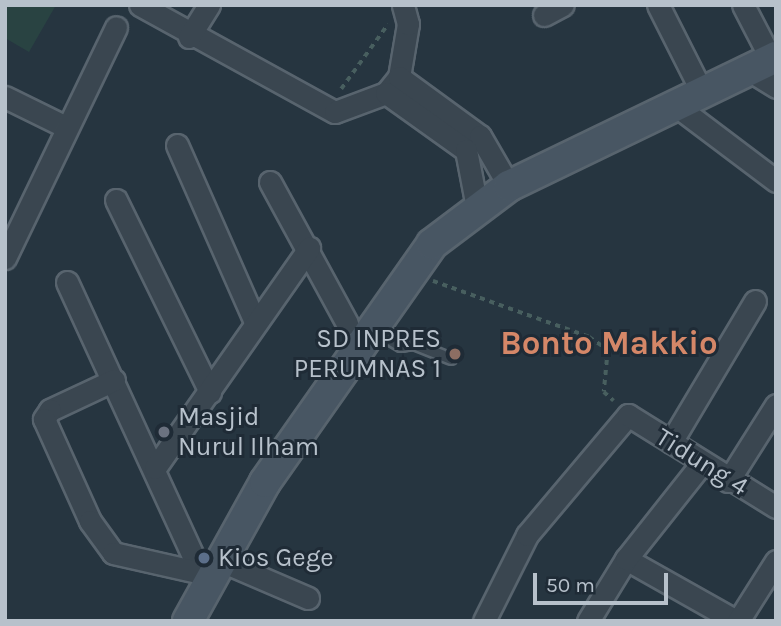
<!DOCTYPE html>
<style>
body{margin:0}
#map{position:relative;width:781px;height:626px;overflow:hidden;background:#263540;font-family:Karla,sans-serif}
div>[style]{position:absolute}
.green>*{inset:0;background:#294342}
.path>*{height:3.5px;margin-top:-1.75px;transform-origin:0;background:repeating-linear-gradient(90deg,#485f5f 0 5px,transparent 0 10px)}
.roads{filter:drop-shadow(2px 0 #58646e) drop-shadow(-2px 0 #58646e) drop-shadow(0 2px #58646e) drop-shadow(0 -2px #58646e)}
.lane>*{height:10px;margin:-5px;padding:0 5px;transform-origin:5px;border-radius:5px;background:#3a4650}
.street>*{height:21px;margin:-10.5px;padding:0 10.5px;transform-origin:10.5px;border-radius:10.5px;background:#3a4650}
.secondary>*{height:30px;margin:-15px;padding:0 15px;transform-origin:15px;border-radius:15px;background:#485663}
.dots>*{width:19px;height:19px;translate:-50% -50%;box-sizing:border-box;border:4px solid #1f2b36;border-radius:50%}
span{translate:-50% -50%;white-space:nowrap;text-align:center;line-height:1.15;-webkit-text-stroke:6px #1f2b36;paint-order:stroke}
.poi-label{font-size:26px;color:#b7c1cb}
.right{translate:-100% -50%;text-align:right}
.left{translate:0 -50%;text-align:left}
.street-label{font-size:26px;color:#b7c1cb}
.district-label{font-size:33px;color:#d58768;font-weight:700}
.frame{position:absolute;inset:0;border:7px solid #b7c1cb;pointer-events:none}
.scale{position:absolute;left:533px;top:573px;width:135px;height:32px;box-sizing:border-box;border:4px solid #b7c1cb;border-top:0;padding-left:9px;font-size:21px;line-height:24px;white-space:nowrap;color:#b7c1cb;-webkit-text-stroke:5px #1f2b36;paint-order:stroke}
</style>
<div id="map">
<div class="green">
<div style="clip-path:polygon(5px 5px,56px 5px,29px 52px,5px 38px)"></div>
</div>
<div class="path">
<div style="left:341px;top:89px;width:80px;rotate:-54.1deg"></div>
<div style="left:433px;top:281px;width:166px;rotate:19.7deg"></div>
<div style="left:589px;top:337px;width:23px;rotate:34deg"></div>
<div style="left:608px;top:350px;width:42px;rotate:95.4deg"></div>
<div style="left:604px;top:392px;width:13px;rotate:42deg"></div>
</div>
<div class="roads">
<div class="lane">
<div style="left:374px;top:330px;width:31px;rotate:31deg"></div>
<div style="left:401px;top:346px;width:13px;rotate:-9deg"></div>
<div style="left:414px;top:344px;width:40px;rotate:22deg"></div>
</div>
<div class="street">
<div style="left:140px;top:5px;width:222px;rotate:28.8deg"></div>
<div style="left:335px;top:112px;width:54px;rotate:-20.4deg"></div>
<div style="left:386px;top:93px;width:21px;rotate:-51deg"></div>
<div style="left:399px;top:77px;width:54px;rotate:-80.4deg"></div>
<div style="left:408px;top:24px;width:20px;rotate:-105deg"></div>
<div style="left:658px;top:5px;width:97px;rotate:63.2deg"></div>
<div style="left:743px;top:5px;width:61px;rotate:62.6deg"></div>
<div style="left:544px;top:15px;width:21px;rotate:-28deg"></div>
<div style="left:189px;top:37px;width:38px;rotate:-58deg"></div>
<div style="left:749px;top:70px;width:32px;rotate:32deg"></div>
<div style="left:399px;top:77px;width:100px;rotate:36.1deg"></div>
<div style="left:480px;top:136px;width:58px;rotate:59.9deg"></div>
<div style="left:386px;top:93px;width:98px;rotate:35.5deg"></div>
<div style="left:466px;top:150px;width:58px;rotate:79.1deg"></div>
<div style="left:5px;top:97px;width:68px;rotate:26.2deg"></div>
<div style="left:674px;top:104px;width:128px;rotate:37deg"></div>
<div style="left:177px;top:145px;width:193px;rotate:66.2deg"></div>
<div style="left:270px;top:182px;width:161px;rotate:61.4deg"></div>
<div style="left:116px;top:200px;width:214px;rotate:63.9deg"></div>
<div style="left:5px;top:258px;width:256px;rotate:-64.3deg"></div>
<div style="left:67px;top:282px;width:330px;rotate:65.3deg"></div>
<div style="left:114px;top:380px;width:71px;rotate:154.9deg"></div>
<div style="left:50px;top:410px;width:11px;rotate:124deg"></div>
<div style="left:44px;top:419px;width:112px;rotate:65.7deg"></div>
<div style="left:90px;top:521px;width:39px;rotate:54deg"></div>
<div style="left:113px;top:553px;width:91px;rotate:12.7deg"></div>
<div style="left:671px;top:442px;width:164px;rotate:-59.2deg"></div>
<div style="left:155px;top:468px;width:269px;rotate:-55deg"></div>
<div style="left:728px;top:481px;width:90px;rotate:-57.7deg"></div>
<div style="left:217px;top:559px;width:99px;rotate:23.2deg"></div>
<div style="left:626px;top:559px;width:126px;rotate:29.4deg"></div>
<div style="left:484px;top:621px;width:96px;rotate:-63.4deg"></div>
<div style="left:527px;top:535px;width:157px;rotate:-49.9deg"></div>
<div style="left:628px;top:415px;width:174px;rotate:31.9deg"></div>
<div style="left:588px;top:621px;width:73px;rotate:-58.5deg"></div>
<div style="left:626px;top:559px;width:122px;rotate:-51.6deg"></div>
<div style="left:738px;top:621px;width:71px;rotate:-57.7deg"></div>
</div>
<div class="secondary">
<div style="left:188px;top:621px;width:159px;rotate:-61deg"></div>
<div style="left:265px;top:482px;width:291px;rotate:-54.9deg"></div>
<div style="left:432px;top:244px;width:96px;rotate:-37deg"></div>
<div style="left:509px;top:186px;width:297px;rotate:-25.8deg"></div>
</div>
</div>
<div class="dots">
<div style="left:455px;top:354px;background:#8d6e63"></div>
<div style="left:164px;top:432px;background:#6b7280"></div>
<div style="left:204px;top:558px;background:#5c6f8a"></div>
</div>
<div class="poi-label">
<span class="right" style="left:441px;top:354px">SD INPRES<br>PERUMNAS 1</span>
<span class="left" style="left:178px;top:432px">Masjid<br>Nurul Ilham</span>
<span class="left" style="left:218px;top:558px">Kios Gege</span>
</div>
<div class="street-label">
<span style="left:702px;top:462px;rotate:32deg">Tidung 4</span>
</div>
<div class="district-label">
<span style="left:609px;top:344px">Bonto Makkio</span>
</div>
<div class="frame"></div>
<div class="scale">50 m</div>
</div>
